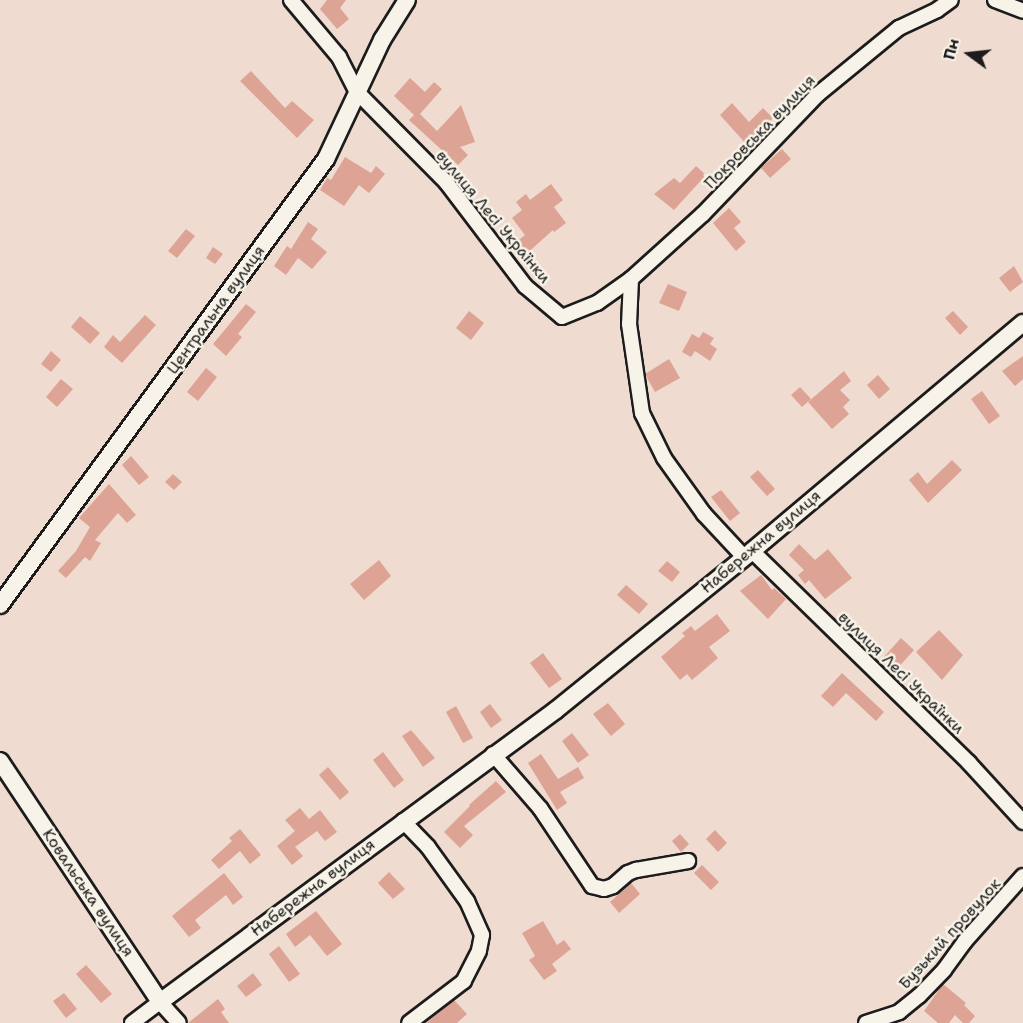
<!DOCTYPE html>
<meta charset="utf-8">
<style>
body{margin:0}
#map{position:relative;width:1023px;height:1023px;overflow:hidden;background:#efdbcf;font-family:"Shantell Sans",sans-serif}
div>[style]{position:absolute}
.building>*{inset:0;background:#dda496}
.roads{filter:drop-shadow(2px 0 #1c1c1c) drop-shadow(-2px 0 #1c1c1c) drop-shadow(0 2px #1c1c1c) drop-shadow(0 -2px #1c1c1c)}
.minor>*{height:14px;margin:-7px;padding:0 7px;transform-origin:7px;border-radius:7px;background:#f7f3e8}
.tertiary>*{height:16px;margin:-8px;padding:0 8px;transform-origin:8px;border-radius:8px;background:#f7f3e8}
span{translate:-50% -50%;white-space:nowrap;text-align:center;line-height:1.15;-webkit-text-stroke:5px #f7f3e8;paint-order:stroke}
.street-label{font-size:16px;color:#1c1c1c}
.north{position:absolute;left:939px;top:24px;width:60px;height:60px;-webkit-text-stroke:4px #f7f3e8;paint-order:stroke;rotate:285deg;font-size:16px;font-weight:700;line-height:24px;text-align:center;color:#1c1c1c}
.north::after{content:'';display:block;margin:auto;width:21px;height:27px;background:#1c1c1c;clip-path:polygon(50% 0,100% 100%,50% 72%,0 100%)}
</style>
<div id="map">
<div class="building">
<div style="clip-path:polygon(327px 0,346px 0,340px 8px,349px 19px,337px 29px,320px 9px)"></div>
<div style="clip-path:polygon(251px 71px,285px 108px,292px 101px,314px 120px,297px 138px,240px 81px)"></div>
<div style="clip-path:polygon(410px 78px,425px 92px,434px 82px,442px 89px,420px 114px,437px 131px,461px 105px,475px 142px,460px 147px,468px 155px,458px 165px,409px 120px,414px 115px,394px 96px)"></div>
<div style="clip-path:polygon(732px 103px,749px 122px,763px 108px,773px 118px,747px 145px,720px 115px)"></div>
<div style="clip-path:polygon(782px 149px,791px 159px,770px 178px,761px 168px)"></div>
<div style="clip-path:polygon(345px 157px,371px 173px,376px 166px,385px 174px,369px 193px,359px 185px,344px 206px,320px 190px,327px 178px,331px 180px)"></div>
<div style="clip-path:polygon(696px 166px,706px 175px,674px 210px,654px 194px,674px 178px,680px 183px)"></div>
<div style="clip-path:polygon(551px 184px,563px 200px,554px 207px,566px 223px,554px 232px,553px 230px,524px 256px,514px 244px,525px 235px,512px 218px,522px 210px,516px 202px,526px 194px,530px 200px)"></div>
<div style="clip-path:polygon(729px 208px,741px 222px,734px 228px,746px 242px,736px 251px,713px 223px)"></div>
<div style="clip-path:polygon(308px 222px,318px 229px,311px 239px,327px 252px,312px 269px,298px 258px,286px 275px,274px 266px,287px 246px,291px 249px)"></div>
<div style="clip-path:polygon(186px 229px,195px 236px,177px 258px,168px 251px)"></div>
<div style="clip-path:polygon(213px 247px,223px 254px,215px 264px,206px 258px)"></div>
<div style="clip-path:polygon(1014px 266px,1023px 282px,1010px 292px,999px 278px)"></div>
<div style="clip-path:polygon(668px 284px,687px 292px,679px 311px,659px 303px)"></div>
<div style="clip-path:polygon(246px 304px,256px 312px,238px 334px,242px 337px,226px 356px,213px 344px)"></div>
<div style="clip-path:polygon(469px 311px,484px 323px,471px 340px,456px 328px)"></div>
<div style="clip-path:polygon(953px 311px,968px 327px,960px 335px,945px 318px)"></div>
<div style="clip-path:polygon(145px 315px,156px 325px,122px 363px,104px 347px,113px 335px,120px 342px)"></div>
<div style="clip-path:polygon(80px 316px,100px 333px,90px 344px,71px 327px)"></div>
<div style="clip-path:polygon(703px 332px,714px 338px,710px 344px,717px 349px,710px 361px,695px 351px,691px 357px,682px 352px,692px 334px,699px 338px)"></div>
<div style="clip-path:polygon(51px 351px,61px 360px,51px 372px,41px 364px)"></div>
<div style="clip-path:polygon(1023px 356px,1023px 379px,1015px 386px,1002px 371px)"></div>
<div style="clip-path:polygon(669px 359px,680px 378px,655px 392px,645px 374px)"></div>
<div style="clip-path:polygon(206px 368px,217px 377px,198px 401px,187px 392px)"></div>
<div style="clip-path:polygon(844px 371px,851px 381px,840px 390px,850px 400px,843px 407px,849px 414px,832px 429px,808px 402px)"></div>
<div style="clip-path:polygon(878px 375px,890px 389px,879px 399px,867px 385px)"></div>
<div style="clip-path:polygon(61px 379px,73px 389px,57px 407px,46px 397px)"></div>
<div style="clip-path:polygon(800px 387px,811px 399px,802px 407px,791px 395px)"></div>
<div style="clip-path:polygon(982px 391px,1000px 416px,989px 424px,971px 399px)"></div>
<div style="clip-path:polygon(131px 456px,149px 477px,139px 485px,122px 465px)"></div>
<div style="clip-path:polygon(952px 460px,962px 470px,928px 503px,909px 480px,918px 472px,927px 484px)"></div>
<div style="clip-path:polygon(758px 470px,775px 489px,767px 496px,750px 477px)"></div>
<div style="clip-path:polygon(173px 474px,182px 482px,174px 490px,165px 482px)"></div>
<div style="clip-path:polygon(109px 484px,136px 515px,127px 523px,118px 513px,95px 540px,101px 543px,90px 561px,85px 557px,66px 578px,58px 571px,76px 551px,90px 527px,79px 518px)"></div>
<div style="clip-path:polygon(721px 490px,740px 513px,730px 521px,711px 497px)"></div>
<div style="clip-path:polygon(799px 544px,815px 560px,828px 549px,852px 578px,825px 599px,809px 580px,805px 584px,798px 575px,804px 570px,789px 555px)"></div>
<div style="clip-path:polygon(379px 560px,391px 576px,364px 600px,350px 584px)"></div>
<div style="clip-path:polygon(667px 561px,680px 572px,672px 582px,658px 571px)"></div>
<div style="clip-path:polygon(761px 575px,772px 590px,774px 588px,786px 599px,768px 619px,740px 591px)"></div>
<div style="clip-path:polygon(626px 585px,648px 604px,639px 614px,617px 595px)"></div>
<div style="clip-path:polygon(717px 614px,730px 631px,709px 647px,718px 658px,692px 680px,687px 674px,680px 680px,661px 657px,685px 636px,682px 633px,691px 626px,695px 631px)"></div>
<div style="clip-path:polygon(939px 630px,963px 655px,942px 680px,916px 652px)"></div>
<div style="clip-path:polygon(901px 638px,914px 650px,895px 671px,882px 659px)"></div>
<div style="clip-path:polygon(543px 653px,562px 679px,549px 688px,530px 663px)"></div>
<div style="clip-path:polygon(842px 673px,884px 712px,876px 721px,846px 693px,833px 707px,821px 696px)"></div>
<div style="clip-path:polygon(608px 703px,625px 724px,611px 736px,593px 714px)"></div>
<div style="clip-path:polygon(490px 704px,502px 720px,491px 728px,480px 712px)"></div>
<div style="clip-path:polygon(456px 706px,473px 738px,463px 743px,446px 712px)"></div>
<div style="clip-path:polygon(411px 730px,435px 758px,423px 767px,402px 736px)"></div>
<div style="clip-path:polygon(572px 733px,589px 755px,578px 763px,562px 741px)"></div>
<div style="clip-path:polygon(383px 752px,404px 780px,394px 788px,373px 760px)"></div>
<div style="clip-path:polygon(541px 754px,558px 779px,578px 767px,584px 778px,560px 792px,567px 803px,557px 810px,528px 763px)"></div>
<div style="clip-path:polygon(328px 767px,349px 792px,340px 800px,319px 775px)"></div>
<div style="clip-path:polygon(496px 781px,506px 792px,464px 826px,473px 835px,460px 848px,444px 832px,470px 806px,469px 805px)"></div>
<div style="clip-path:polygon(300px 808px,309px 819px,320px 810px,337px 832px,325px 841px,317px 831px,295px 847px,303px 856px,292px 865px,277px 846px,295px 831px,285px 820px)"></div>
<div style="clip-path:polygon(240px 829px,261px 855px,250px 864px,240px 851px,219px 869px,211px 860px,232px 841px,229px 838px)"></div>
<div style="clip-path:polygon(715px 830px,727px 843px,718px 852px,706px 839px)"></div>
<div style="clip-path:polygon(680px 834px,689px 844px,681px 852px,672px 841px)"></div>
<div style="clip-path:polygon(702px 865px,719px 882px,711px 890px,694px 873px)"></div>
<div style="clip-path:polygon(389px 872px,405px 889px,393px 899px,378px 883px)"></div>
<div style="clip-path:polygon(224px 873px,243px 897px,233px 905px,226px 895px,195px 920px,201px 928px,189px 937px,172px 916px)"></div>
<div style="clip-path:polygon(631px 883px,640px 894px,619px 913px,610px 902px)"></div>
<div style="clip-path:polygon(316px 911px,342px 944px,327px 956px,310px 935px,295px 947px,286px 934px)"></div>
<div style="clip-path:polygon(543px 921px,557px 945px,564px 940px,571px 949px,552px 964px,557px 971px,544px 980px,529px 960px,535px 956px,522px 933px)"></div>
<div style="clip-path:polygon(279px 946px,300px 974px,289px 982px,269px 954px)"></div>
<div style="clip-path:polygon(86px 965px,112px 994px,101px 1003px,76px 974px)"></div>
<div style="clip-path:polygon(253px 973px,262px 985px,246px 997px,237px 986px)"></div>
<div style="clip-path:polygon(943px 984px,966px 1003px,964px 1005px,975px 1016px,969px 1023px,963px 1023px,955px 1015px,949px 1023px,938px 1023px,924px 1011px)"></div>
<div style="clip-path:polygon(64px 993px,77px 1009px,66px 1018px,53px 1001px)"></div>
<div style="clip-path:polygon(218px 999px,225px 1009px,221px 1012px,229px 1023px,188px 1023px)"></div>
<div style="clip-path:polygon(454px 1000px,467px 1014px,457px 1023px,426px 1023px)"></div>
</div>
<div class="roads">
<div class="minor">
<div style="left:291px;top:0;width:75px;rotate:49.9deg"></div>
<div style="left:339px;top:57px;width:39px;rotate:63deg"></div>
<div style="left:357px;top:92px;width:127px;rotate:45.3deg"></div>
<div style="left:446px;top:182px;width:131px;rotate:52.8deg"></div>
<div style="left:525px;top:286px;width:48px;rotate:40deg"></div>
<div style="left:562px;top:317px;width:38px;rotate:-22deg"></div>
<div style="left:597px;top:303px;width:42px;rotate:-35.2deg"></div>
<div style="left:631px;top:279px;width:97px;rotate:-42.1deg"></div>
<div style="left:703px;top:214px;width:165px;rotate:-46.2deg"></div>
<div style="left:817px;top:95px;width:106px;rotate:-39.3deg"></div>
<div style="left:899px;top:28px;width:42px;rotate:-25.3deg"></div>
<div style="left:937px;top:10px;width:17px;rotate:-36deg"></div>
<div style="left:995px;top:0;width:30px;rotate:21deg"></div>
<div style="left:631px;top:279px;width:45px;rotate:92.5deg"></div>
<div style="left:629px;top:324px;width:90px;rotate:81.7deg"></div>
<div style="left:642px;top:413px;width:50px;rotate:63.9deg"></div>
<div style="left:664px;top:458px;width:69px;rotate:54.5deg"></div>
<div style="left:704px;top:514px;width:59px;rotate:47.1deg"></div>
<div style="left:752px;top:551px;width:303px;rotate:44.3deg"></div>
<div style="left:969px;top:763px;width:80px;rotate:47.5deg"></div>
<div style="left:493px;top:754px;width:72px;rotate:49deg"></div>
<div style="left:540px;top:808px;width:94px;rotate:56.3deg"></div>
<div style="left:592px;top:886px;width:12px;rotate:14deg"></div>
<div style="left:604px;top:889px;width:9px;rotate:-18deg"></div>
<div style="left:613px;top:886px;width:20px;rotate:-41deg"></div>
<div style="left:628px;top:873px;width:9px;rotate:-21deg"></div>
<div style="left:636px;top:870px;width:53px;rotate:-9.8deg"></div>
<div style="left:403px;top:821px;width:36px;rotate:46deg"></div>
<div style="left:428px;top:847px;width:67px;rotate:54.2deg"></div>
<div style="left:467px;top:901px;width:37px;rotate:66deg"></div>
<div style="left:482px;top:935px;width:16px;rotate:101deg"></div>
<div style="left:479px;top:951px;width:34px;rotate:117deg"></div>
<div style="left:464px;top:981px;width:69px;rotate:142.6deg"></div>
<div style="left:132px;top:1023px;width:35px;rotate:-37deg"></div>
<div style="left:160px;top:1002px;width:28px;rotate:48deg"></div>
<div style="left:866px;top:1023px;width:35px;rotate:-18deg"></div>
<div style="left:899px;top:1012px;width:26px;rotate:-39deg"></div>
<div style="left:919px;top:996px;width:36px;rotate:-46deg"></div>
<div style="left:944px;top:970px;width:36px;rotate:-54deg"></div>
<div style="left:965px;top:941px;width:87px;rotate:-48.3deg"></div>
</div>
<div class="tertiary">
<div style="left:0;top:605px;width:552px;rotate:-53.84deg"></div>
<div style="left:326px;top:159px;width:132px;rotate:-64.8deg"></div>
<div style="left:382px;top:40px;width:47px;rotate:-58deg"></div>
<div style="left:0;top:761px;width:289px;rotate:56.4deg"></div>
<div style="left:160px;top:1002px;width:492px;rotate:-36.4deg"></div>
<div style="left:556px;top:710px;width:252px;rotate:-39deg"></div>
<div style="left:752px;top:551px;width:354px;rotate:-40.1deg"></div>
</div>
</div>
<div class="street-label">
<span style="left:760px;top:132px;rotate:-46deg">Покровська вулиця</span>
<span style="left:493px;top:217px;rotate:50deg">вулиця Лесі Українки</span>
<span style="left:216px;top:310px;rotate:-54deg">Центральна вулиця</span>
<span style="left:761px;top:542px;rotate:-40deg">Набережна вулиця</span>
<span style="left:901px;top:673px;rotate:44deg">вулиця Лесі Українки</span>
<span style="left:313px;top:888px;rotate:-37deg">Набережна вулиця</span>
<span style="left:88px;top:893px;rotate:56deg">Ковальська вулиця</span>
<span style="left:950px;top:934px;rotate:-48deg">Бузький провулок</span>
</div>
<div class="north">Пн</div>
</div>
